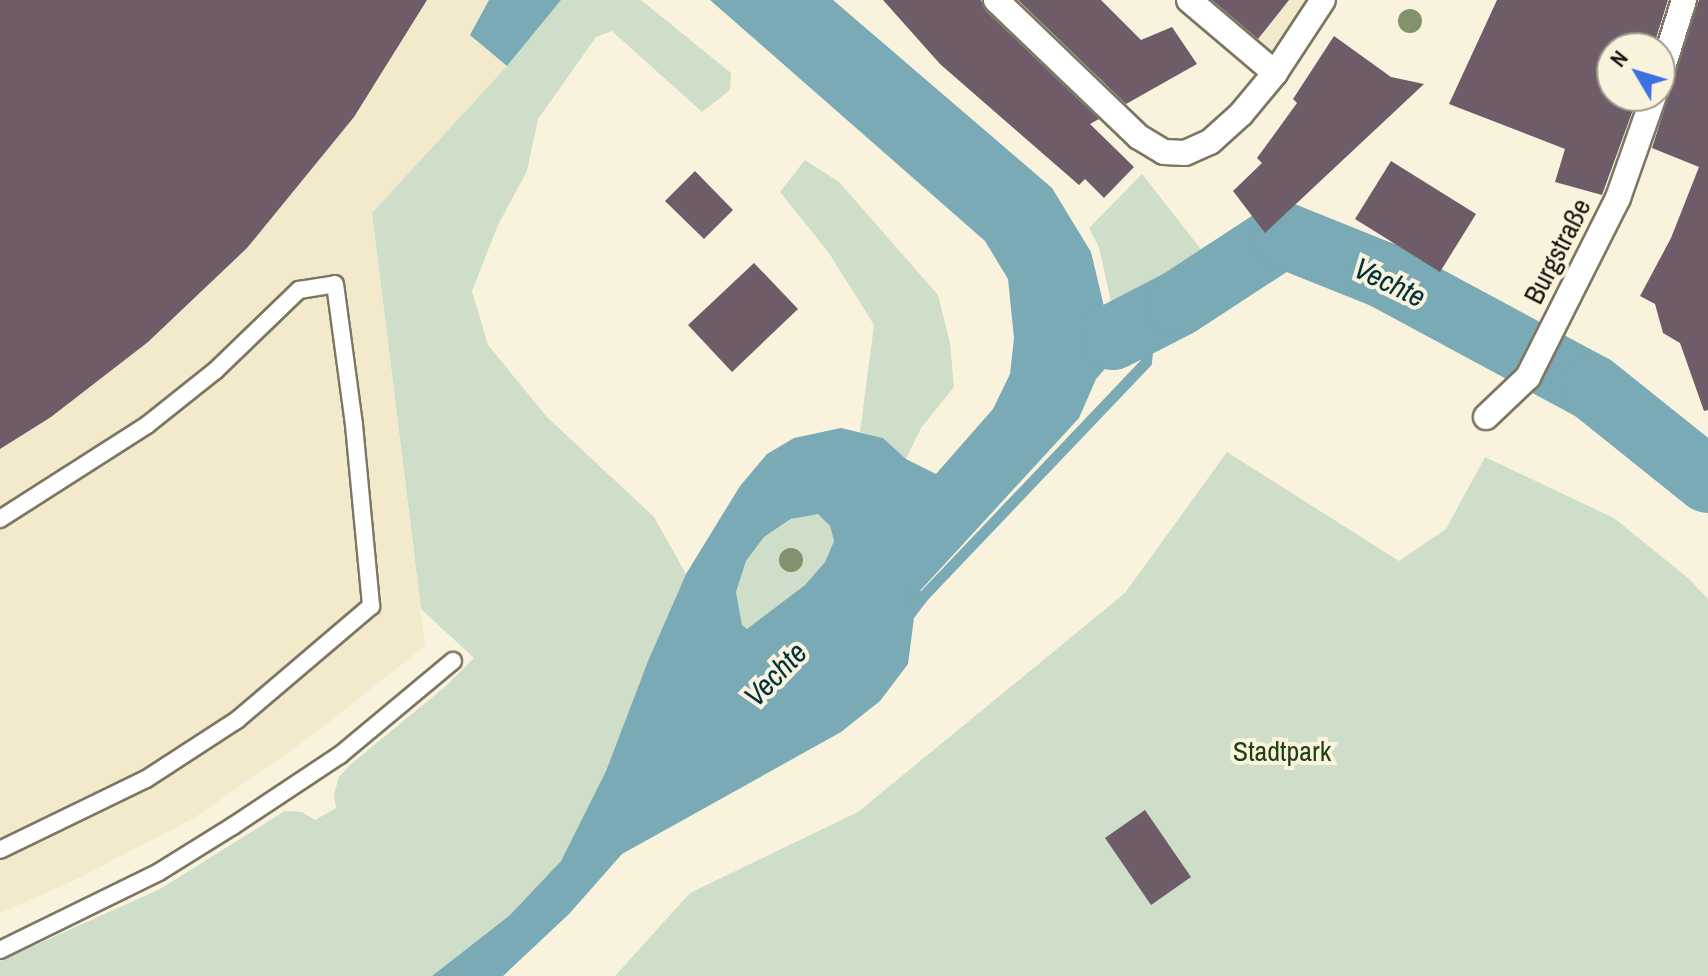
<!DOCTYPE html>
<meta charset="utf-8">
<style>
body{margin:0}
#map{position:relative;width:1708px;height:976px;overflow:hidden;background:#f9f3dd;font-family:"Archivo Narrow",sans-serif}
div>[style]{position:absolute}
.built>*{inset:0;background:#f3eacc}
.green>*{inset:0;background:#cfdec9}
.water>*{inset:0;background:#7aaab6}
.stream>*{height:11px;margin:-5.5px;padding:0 5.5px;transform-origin:5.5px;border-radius:5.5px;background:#7aaab6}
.river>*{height:66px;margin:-33px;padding:0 33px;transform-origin:33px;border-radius:33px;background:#7aaab6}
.building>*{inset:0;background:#6e5c69}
.roads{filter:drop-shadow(2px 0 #7c7663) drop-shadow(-2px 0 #7c7663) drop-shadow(0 2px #7c7663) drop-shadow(0 -2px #7c7663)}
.service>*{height:16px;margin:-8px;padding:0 8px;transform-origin:8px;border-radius:8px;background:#fff}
.pedestrian>*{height:24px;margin:-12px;padding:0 12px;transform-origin:12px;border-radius:12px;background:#fff}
.trees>*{width:24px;height:24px;margin:-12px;border-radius:50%;background:#82926d}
span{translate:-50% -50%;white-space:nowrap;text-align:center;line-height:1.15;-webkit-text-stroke:8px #f9f3dd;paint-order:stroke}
.street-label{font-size:28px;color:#19160f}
.park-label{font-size:28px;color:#204212}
.water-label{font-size:30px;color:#01313b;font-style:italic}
.north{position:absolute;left:1596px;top:32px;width:80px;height:80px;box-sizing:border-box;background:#f9f3dd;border:2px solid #9f9b8b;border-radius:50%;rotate:308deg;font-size:22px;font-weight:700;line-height:32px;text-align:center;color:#19160f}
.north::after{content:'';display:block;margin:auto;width:28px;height:36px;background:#3b71e1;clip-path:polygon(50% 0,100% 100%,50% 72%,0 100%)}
</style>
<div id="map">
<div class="built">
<div style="clip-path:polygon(0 0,561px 0,499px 75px,372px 213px,425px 646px,306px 740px,194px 818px,75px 880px,0 913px)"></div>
<div style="clip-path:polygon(1189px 0,1323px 0,1275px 73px)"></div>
</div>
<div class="green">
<div style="clip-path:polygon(561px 0,641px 0,731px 73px,730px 90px,702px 112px,612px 31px,596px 37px,538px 119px,527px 171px,498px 225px,472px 291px,488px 345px,547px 417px,654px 517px,686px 574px,648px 661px,606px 771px,561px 861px,510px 915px,432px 976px,0 976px,0 961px,160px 889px,285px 811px,302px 812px,315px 820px,336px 808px,334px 794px,339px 777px,350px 765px,446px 686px,474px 658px,421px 609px,372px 213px,507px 66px)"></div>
<div style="clip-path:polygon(805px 160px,839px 182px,938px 295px,950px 343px,954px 387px,921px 428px,906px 459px,883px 438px,860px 432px,874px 325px,829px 253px,780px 192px)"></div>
<div style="clip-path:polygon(1142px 174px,1207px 257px,1114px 315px,1099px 247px,1089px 228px)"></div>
<div style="clip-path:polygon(1227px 452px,1399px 561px,1446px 529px,1485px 457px,1614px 518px,1688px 578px,1708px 599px,1708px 976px,615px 976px,690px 893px,858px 812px,1125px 593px)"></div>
<div style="clip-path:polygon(800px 514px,818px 514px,830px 526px,834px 541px,825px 562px,805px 585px,747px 629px,742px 625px,736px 592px,746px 561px,764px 537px)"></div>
</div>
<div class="water">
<div style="clip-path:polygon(489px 0,561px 0,507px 66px,470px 35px)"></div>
<div style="clip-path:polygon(evenodd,710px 0,833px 0,1052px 188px,1091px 252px,1107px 319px,1178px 273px,1203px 316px,1158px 351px,1136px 349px,1118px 354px,1096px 379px,1079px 418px,919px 592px,927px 601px,914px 618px,908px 664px,880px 701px,841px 732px,622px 854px,569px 914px,503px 976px,432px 976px,510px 915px,561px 861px,606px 771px,648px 661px,686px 574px,740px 486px,767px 454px,794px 438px,841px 428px,883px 438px,906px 459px,936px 474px,993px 409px,1010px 374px,1014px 338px,1008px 279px,985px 241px,710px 0,818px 514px,830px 526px,834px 541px,825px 562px,805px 585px,747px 629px,742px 625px,736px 592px,746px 561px,764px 537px,791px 519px,818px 514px)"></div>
</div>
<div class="stream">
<div style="left:911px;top:596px;width:12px"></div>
<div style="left:923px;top:596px;width:323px;rotate:-46.4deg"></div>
<div style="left:1146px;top:362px;width:27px;rotate:-84deg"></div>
</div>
<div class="river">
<div style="left:1113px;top:337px;width:74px;rotate:-27.3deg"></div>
<div style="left:1179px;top:303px;width:124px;rotate:-33.2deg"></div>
<div style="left:1283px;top:235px;width:108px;rotate:21.8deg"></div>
<div style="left:1383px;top:275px;width:238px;rotate:28.3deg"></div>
<div style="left:1593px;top:388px;width:147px;rotate:38.7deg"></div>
</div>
<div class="building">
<div style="clip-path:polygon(0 0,427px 0,354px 117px,247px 248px,148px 342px,51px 417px,0 449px)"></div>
<div style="clip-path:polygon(883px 0,981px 0,986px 11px,1099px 119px,1090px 124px,1134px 167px,1104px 198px,1085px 179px,1079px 185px,940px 64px)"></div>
<div style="clip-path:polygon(1018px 0,1101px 0,1141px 40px,1172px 27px,1197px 64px,1126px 104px)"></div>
<div style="clip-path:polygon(1212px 0,1289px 0,1258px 39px)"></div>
<div style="clip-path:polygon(1497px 0,1668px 0,1653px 48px,1612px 48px,1612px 96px,1638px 96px,1602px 195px,1555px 182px,1565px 149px,1449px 104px)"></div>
<div style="clip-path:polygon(1699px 0,1708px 0,1708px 410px,1704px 411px,1680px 343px,1663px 333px,1655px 304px,1640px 296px,1671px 238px,1699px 167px,1652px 148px)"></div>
<div style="clip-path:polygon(1334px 36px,1391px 77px,1424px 84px,1265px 233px,1233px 191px,1262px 163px,1257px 158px,1297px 103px,1293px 99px)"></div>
<div style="clip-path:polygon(1391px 161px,1476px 214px,1440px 272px,1355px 219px)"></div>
<div style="clip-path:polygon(695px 171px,733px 210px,704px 239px,665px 201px)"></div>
<div style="clip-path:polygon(754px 263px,798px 309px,732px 372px,688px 325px)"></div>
<div style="clip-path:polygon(1145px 810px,1191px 877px,1151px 905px,1105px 838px)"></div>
</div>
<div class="roads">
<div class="service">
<div style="left:0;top:519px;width:174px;rotate:-32.6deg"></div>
<div style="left:147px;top:425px;width:87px;rotate:-38.5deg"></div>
<div style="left:215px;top:371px;width:117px;rotate:-44deg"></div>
<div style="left:299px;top:290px;width:36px;rotate:-9deg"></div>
<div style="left:335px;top:284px;width:142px;rotate:82.3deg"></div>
<div style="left:354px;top:425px;width:182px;rotate:84.6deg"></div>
<div style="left:371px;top:606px;width:176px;rotate:139.6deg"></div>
<div style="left:237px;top:720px;width:108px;rotate:147deg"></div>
<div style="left:146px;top:779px;width:162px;rotate:154.1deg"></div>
<div style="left:0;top:950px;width:177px;rotate:-26.1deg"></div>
<div style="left:159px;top:872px;width:87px;rotate:-31.9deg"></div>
<div style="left:233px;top:826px;width:128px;rotate:-33.6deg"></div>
<div style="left:340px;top:755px;width:147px;rotate:-39.8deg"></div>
</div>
<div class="pedestrian">
<div style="left:996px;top:0;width:198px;rotate:43.8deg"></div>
<div style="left:1139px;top:137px;width:29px;rotate:31deg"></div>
<div style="left:1164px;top:152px;width:21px;rotate:3deg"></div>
<div style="left:1185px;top:153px;width:27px;rotate:-24deg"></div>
<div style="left:1210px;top:142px;width:42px;rotate:-42.1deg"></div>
<div style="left:1241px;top:114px;width:53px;rotate:-50.3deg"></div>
<div style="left:1275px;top:73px;width:87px;rotate:-56.7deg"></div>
<div style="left:1189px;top:0;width:113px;rotate:40.3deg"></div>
<div style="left:1660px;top:77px;width:81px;rotate:-72.7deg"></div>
<div style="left:1486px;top:417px;width:58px;rotate:-43.6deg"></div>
<div style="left:1528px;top:377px;width:200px;rotate:-63.3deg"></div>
<div style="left:1618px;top:198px;width:108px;rotate:-70.6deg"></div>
</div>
</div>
<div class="trees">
<div style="left:1410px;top:21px"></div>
<div style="left:791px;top:560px"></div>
</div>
<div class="street-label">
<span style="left:1557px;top:251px;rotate:-63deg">Burgstraße</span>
</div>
<div class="park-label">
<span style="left:1282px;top:751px">Stadtpark</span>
</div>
<div class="water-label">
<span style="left:1390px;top:282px;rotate:26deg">Vechte</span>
<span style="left:775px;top:674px;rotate:-46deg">Vechte</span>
</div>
<div class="north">N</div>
</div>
